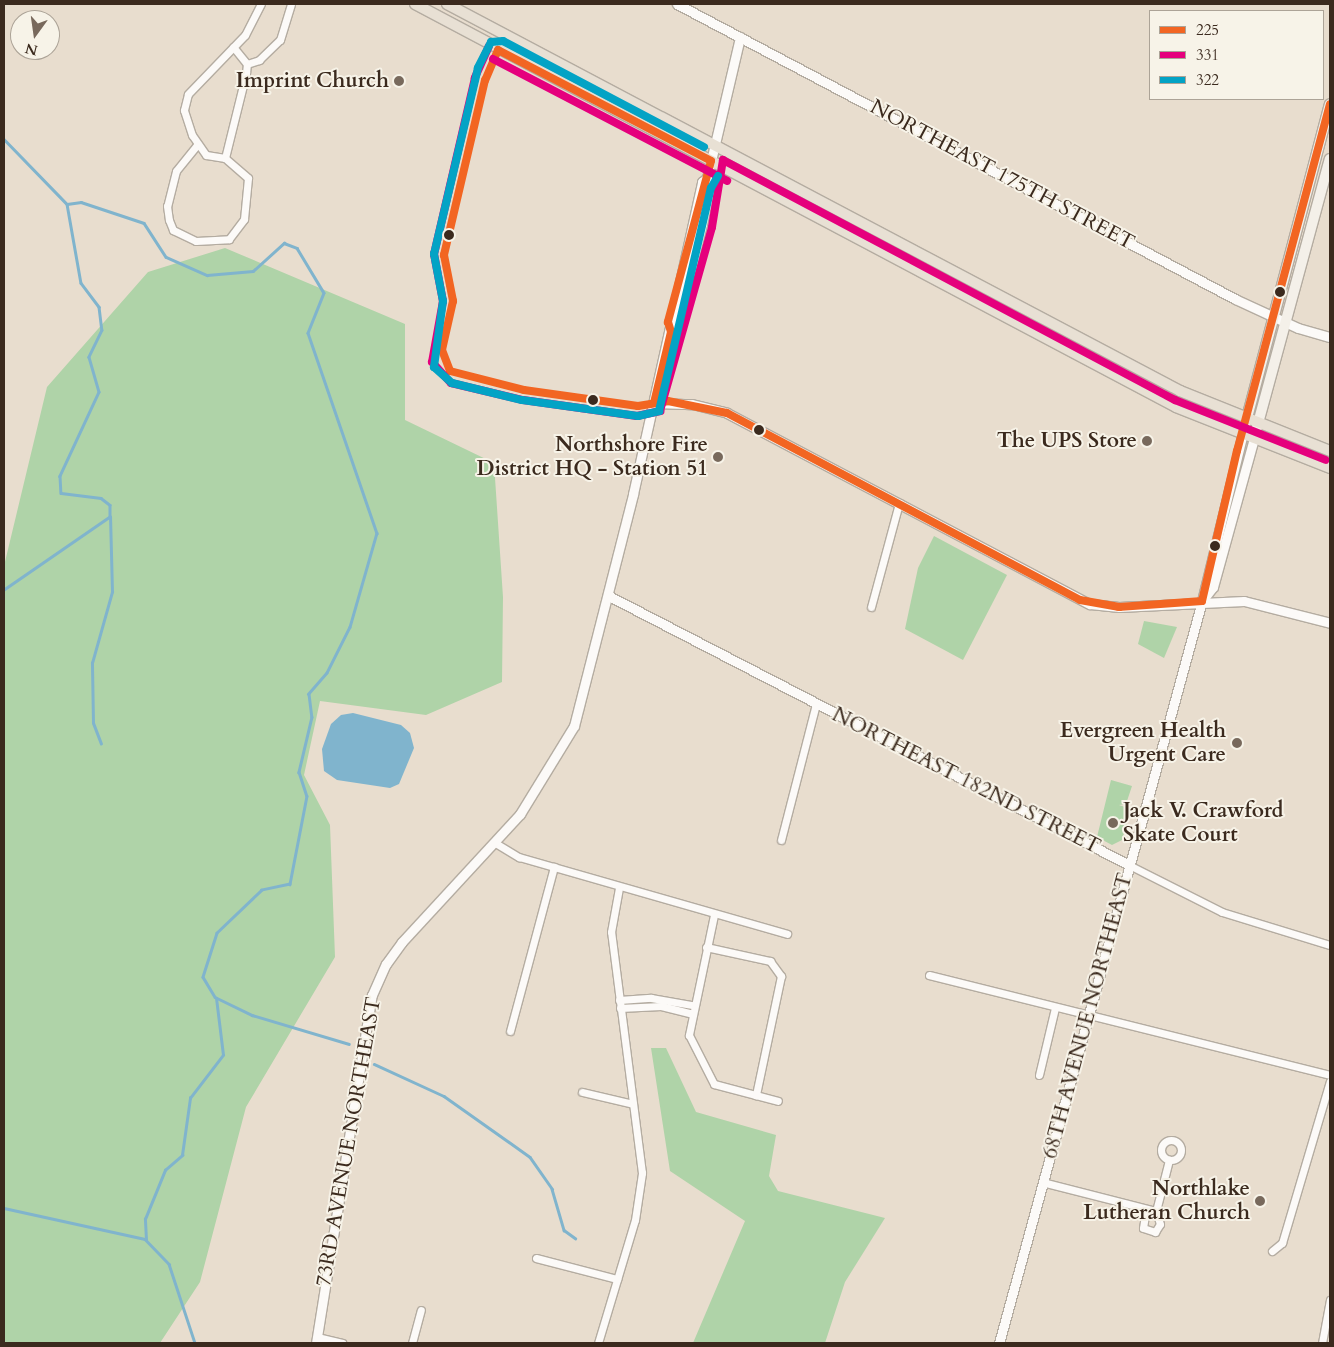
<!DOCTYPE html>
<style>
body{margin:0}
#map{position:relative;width:1334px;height:1347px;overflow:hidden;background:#e8ddce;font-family:Cardo,serif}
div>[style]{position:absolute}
.green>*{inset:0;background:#afd3a8}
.water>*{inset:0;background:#80b4cd}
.stream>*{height:2.5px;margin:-1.25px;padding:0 1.25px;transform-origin:1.25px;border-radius:1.25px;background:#80b4cd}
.roads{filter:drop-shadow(1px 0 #b4aca1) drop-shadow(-1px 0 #b4aca1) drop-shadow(0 1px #b4aca1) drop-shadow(0 -1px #b4aca1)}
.minor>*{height:7px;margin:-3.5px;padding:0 3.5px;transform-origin:3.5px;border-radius:3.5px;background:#fcfaf8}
.minor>.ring{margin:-3.5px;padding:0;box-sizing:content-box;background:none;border:7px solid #fcfaf8;border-radius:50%}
.tertiary>*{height:9px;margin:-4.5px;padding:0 4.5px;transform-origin:4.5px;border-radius:4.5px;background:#fcfaf8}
.secondary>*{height:10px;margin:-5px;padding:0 5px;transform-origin:5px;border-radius:5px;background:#f4f0e9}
.primary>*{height:10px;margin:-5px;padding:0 5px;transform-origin:5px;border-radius:5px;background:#e8e0d4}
.bus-1>*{height:8px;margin:-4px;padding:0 4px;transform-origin:4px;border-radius:4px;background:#f26522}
.bus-2>*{height:8px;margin:-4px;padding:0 4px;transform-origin:4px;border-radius:4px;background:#e5007d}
.bus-3>*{height:8px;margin:-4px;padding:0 4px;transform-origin:4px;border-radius:4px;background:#03a3c5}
.dots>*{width:14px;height:14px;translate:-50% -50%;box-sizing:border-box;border:2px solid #f7f3e8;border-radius:50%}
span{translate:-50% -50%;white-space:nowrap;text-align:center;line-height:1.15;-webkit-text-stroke:4px #f7f3e8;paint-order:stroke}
.poi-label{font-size:21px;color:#3b2a1e;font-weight:700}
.right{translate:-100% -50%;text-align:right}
.left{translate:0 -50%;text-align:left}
.street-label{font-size:21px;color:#3b2a1e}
.frame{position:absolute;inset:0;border:5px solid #3b2a1e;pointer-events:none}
.legend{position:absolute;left:1149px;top:10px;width:175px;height:90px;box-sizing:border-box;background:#f7f3e8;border:1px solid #aca397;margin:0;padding:6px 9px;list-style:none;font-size:15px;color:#3b2a1e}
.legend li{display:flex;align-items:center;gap:10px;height:25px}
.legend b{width:25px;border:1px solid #aca397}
.north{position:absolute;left:10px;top:10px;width:50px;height:50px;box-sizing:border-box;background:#f7f3e8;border:1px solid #aca397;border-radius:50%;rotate:194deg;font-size:14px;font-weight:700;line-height:20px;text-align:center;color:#3b2a1e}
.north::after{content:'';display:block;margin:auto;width:18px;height:22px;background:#78695c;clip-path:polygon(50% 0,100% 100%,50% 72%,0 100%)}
</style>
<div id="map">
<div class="green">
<div style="clip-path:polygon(225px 248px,405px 324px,405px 420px,494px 463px,503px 597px,502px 682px,426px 715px,320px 701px,304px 775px,330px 825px,335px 957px,246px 1107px,200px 1282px,160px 1343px,4px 1343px,4px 566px,47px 387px,148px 272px)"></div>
<div style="clip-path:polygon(934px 536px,1007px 575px,963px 660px,905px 629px,918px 568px)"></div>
<div style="clip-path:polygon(1144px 621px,1177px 627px,1164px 658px,1138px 644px)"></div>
<div style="clip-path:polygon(1111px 780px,1132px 786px,1126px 804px,1119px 805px,1131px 809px,1122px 840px,1112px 845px,1097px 837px)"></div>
<div style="clip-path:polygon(651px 1048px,666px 1048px,696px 1112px,776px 1135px,769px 1176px,778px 1191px,885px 1218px,845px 1282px,825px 1343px,693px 1343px,745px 1221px,670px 1171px)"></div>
</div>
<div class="water">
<div style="clip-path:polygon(353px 713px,401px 725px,410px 733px,414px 748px,399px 784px,390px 788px,337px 780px,324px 771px,322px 749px,331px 724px,341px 715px)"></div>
</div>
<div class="stream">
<div style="left:4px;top:139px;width:91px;rotate:45.9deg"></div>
<div style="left:67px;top:204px;width:80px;rotate:80deg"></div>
<div style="left:81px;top:283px;width:30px;rotate:53deg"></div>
<div style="left:99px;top:307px;width:23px;rotate:83deg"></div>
<div style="left:102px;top:330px;width:30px;rotate:116deg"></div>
<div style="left:89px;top:357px;width:36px;rotate:74deg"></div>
<div style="left:99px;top:392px;width:93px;rotate:114.9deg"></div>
<div style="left:60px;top:476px;width:17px;rotate:87deg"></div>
<div style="left:61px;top:493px;width:40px;rotate:7.1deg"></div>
<div style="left:101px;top:498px;width:11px;rotate:38deg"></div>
<div style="left:110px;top:505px;width:12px;rotate:90deg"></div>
<div style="left:110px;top:517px;width:129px;rotate:145.4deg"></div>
<div style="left:67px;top:204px;width:14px;rotate:-8deg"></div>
<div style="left:81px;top:202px;width:66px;rotate:18.4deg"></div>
<div style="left:144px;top:223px;width:40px;rotate:57.1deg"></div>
<div style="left:166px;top:257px;width:45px;rotate:23.7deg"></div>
<div style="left:207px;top:275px;width:46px;rotate:-5deg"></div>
<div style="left:253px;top:271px;width:42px;rotate:-42.1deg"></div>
<div style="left:284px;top:243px;width:14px;rotate:21deg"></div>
<div style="left:297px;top:248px;width:52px;rotate:59deg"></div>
<div style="left:324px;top:293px;width:43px;rotate:111.8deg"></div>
<div style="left:308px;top:333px;width:212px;rotate:71deg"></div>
<div style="left:377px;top:533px;width:98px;rotate:106deg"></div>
<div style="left:350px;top:627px;width:51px;rotate:116.6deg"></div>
<div style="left:327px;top:673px;width:28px;rotate:131deg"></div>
<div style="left:309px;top:694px;width:23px;rotate:83deg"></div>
<div style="left:312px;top:717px;width:57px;rotate:103.3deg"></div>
<div style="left:299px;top:772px;width:25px;rotate:72deg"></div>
<div style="left:307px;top:796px;width:90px;rotate:100.9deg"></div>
<div style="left:290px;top:884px;width:29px;rotate:168deg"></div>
<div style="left:262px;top:890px;width:62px;rotate:136.3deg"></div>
<div style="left:217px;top:933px;width:46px;rotate:107.7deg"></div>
<div style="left:203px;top:977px;width:23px;rotate:59deg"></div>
<div style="left:215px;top:997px;width:41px;rotate:25.9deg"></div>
<div style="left:252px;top:1015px;width:101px;rotate:16.6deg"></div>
<div style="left:101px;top:744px;width:22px;rotate:-111deg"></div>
<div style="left:93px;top:723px;width:60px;rotate:-91deg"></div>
<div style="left:92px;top:663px;width:74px;rotate:-74.3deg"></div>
<div style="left:112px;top:592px;width:75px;rotate:-91.5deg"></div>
<div style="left:374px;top:1064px;width:77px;rotate:24.6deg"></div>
<div style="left:444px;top:1096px;width:105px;rotate:35.3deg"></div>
<div style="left:530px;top:1157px;width:39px;rotate:55deg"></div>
<div style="left:552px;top:1189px;width:43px;rotate:73.7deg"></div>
<div style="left:564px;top:1230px;width:14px;rotate:36deg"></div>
<div style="left:4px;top:1208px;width:144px;rotate:12.4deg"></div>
<div style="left:145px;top:1239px;width:35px;rotate:46deg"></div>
<div style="left:169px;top:1264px;width:83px;rotate:71.8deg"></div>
<div style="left:146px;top:1240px;width:21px;rotate:-93deg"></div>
<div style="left:145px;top:1219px;width:53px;rotate:-67.8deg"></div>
<div style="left:165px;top:1170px;width:23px;rotate:-41deg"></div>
<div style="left:182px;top:1155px;width:58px;rotate:-82deg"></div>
<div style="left:190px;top:1098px;width:54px;rotate:-52.5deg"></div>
<div style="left:223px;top:1055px;width:57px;rotate:-97deg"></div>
</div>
<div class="roads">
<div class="minor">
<div style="left:247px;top:64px;width:13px;rotate:-18deg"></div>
<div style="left:259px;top:60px;width:29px;rotate:-44deg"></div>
<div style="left:280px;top:40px;width:38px;rotate:-73deg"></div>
<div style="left:197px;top:145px;width:33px;rotate:129deg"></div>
<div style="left:176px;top:171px;width:36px;rotate:104deg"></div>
<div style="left:167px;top:206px;width:14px;rotate:82deg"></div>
<div style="left:169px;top:220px;width:11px;rotate:68deg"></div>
<div style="left:173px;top:230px;width:25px;rotate:26deg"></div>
<div style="left:196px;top:241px;width:33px;rotate:-3deg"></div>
<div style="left:229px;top:239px;width:25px;rotate:-53deg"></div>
<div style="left:244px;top:219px;width:41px;rotate:-84.4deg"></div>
<div style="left:248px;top:178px;width:30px;rotate:-139deg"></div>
<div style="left:225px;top:158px;width:19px;rotate:-171deg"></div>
<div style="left:206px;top:155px;width:24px;rotate:-125deg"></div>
<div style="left:192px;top:135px;width:26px;rotate:-108deg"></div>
<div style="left:184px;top:110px;width:16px;rotate:-76deg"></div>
<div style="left:188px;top:94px;width:82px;rotate:-46deg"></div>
<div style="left:245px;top:35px;width:35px;rotate:-63deg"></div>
<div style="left:225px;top:158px;width:88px;rotate:-76.1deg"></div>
<div style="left:246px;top:73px;width:9px;rotate:-84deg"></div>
<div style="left:247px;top:64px;width:22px;rotate:-129deg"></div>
<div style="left:871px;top:607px;width:108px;rotate:-74.9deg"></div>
<div style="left:781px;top:840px;width:140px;rotate:-75.6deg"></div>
<div style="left:497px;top:844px;width:26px;rotate:31deg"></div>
<div style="left:519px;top:857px;width:279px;rotate:16deg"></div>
<div style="left:1129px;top:865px;width:104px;rotate:26.8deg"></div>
<div style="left:1222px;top:912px;width:113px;rotate:17deg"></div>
<div style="left:714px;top:915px;width:123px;rotate:101.8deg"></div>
<div style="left:689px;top:1035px;width:55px;rotate:63deg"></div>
<div style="left:714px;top:1084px;width:66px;rotate:14.9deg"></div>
<div style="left:706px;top:947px;width:66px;rotate:12.3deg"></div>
<div style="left:770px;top:961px;width:19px;rotate:54deg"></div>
<div style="left:781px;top:976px;width:122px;rotate:101.9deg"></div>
<div style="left:929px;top:975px;width:413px;rotate:14deg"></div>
<div style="left:619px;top:1000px;width:32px;rotate:-4deg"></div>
<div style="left:651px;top:998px;width:42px;rotate:9.7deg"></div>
<div style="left:620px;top:1008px;width:41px;rotate:-2.8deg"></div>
<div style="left:661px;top:1006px;width:30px;rotate:14deg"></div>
<div style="left:510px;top:1031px;width:170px;rotate:-75deg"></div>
<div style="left:1039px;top:1075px;width:69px;rotate:-76.6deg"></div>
<div style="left:582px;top:1092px;width:52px;rotate:13.2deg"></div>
<div class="ring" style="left:1161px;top:1140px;width:13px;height:13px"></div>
<div style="left:1042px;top:1182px;width:118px;rotate:14.3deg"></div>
<div style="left:1146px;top:1209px;width:19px;rotate:99deg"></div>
<div style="left:1143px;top:1228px;width:13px;rotate:18deg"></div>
<div style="left:1155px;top:1232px;width:9px;rotate:-58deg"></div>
<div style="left:1160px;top:1224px;width:14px;rotate:-107deg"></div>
<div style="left:1156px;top:1211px;width:53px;rotate:-75.7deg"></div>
<div style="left:1272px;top:1251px;width:13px;rotate:-39deg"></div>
<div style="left:1282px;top:1243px;width:169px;rotate:-73.5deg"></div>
<div style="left:536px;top:1258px;width:84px;rotate:14.5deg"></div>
<div style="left:317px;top:1337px;width:26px;rotate:13deg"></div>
<div style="left:412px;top:1343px;width:34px;rotate:-75deg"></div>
<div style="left:598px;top:1343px;width:128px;rotate:-73.3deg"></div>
<div style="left:635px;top:1220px;width:48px;rotate:-81.5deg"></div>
<div style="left:642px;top:1173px;width:243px;rotate:-97.3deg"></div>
<div style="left:611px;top:932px;width:45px;rotate:-79.7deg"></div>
<div style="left:1322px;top:1343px;width:44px;rotate:-79.5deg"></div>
</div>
<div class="tertiary">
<div style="left:677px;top:4px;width:631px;rotate:27.86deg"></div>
<div style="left:1235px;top:299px;width:69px;rotate:24.7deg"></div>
<div style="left:1298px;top:328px;width:33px;rotate:16deg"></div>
<div style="left:671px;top:332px;width:9px;rotate:-49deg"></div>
<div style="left:677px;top:325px;width:104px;rotate:-76.1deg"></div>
<div style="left:702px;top:224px;width:39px;rotate:-78deg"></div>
<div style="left:710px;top:186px;width:9px;rotate:-111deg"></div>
<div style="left:707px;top:178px;width:145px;rotate:-76.8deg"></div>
<div style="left:654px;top:403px;width:38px;rotate:2deg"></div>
<div style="left:692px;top:404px;width:36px;rotate:14deg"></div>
<div style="left:727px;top:413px;width:410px;rotate:27.8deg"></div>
<div style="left:1090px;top:604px;width:29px;rotate:6deg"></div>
<div style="left:1119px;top:607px;width:125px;rotate:-2.7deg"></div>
<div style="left:1244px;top:601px;width:89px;rotate:14.3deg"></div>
<div style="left:609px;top:596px;width:585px;rotate:27.35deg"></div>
<div style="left:1202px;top:601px;width:18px;rotate:-52deg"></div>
<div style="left:1213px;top:587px;width:155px;rotate:-74.6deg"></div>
<div style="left:316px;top:1343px;width:352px;rotate:-80.9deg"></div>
<div style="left:372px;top:995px;width:34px;rotate:-66deg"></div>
<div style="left:386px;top:964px;width:27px;rotate:-54deg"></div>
<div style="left:402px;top:942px;width:174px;rotate:-47.3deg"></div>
<div style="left:520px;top:814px;width:103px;rotate:-58.5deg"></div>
<div style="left:574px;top:726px;width:239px;rotate:-75.7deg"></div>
<div style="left:633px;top:494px;width:320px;rotate:-77.5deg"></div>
<div style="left:702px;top:182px;width:6px;rotate:-39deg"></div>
<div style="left:999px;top:1343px;width:769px;rotate:-74.7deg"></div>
<div style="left:1202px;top:601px;width:173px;rotate:-76.3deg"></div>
</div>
<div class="secondary">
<div style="left:1243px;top:433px;width:340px;rotate:-75.2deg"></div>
<div style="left:1254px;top:438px;width:289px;rotate:-74.8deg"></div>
</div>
<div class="primary">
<div style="left:415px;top:4px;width:861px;rotate:27.9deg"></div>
<div style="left:1176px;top:407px;width:166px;rotate:21.6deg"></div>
<div style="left:447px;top:4px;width:829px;rotate:27.83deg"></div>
<div style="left:1180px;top:391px;width:162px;rotate:21.8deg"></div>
</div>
</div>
<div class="bus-1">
<div style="left:498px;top:50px;width:33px;rotate:113deg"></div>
<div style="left:485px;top:80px;width:180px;rotate:103.2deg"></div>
<div style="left:444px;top:255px;width:47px;rotate:78.9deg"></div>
<div style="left:453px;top:301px;width:50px;rotate:102.7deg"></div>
<div style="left:442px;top:350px;width:22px;rotate:69deg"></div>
<div style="left:450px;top:371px;width:76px;rotate:14.4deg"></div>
<div style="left:524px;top:390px;width:115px;rotate:8deg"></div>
<div style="left:638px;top:406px;width:30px;rotate:-9deg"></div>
<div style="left:668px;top:401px;width:60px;rotate:11.5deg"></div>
<div style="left:727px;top:413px;width:399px;rotate:27.9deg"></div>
<div style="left:1080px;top:600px;width:40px;rotate:10deg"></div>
<div style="left:1119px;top:607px;width:83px;rotate:-4.1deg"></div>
<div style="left:498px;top:50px;width:240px;rotate:27.5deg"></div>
<div style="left:711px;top:161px;width:167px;rotate:105deg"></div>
<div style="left:668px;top:322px;width:10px;rotate:73deg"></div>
<div style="left:671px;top:332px;width:73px;rotate:103.5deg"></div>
<div style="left:1202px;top:601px;width:154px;rotate:-76.9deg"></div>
<div style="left:1237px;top:451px;width:359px;rotate:-75deg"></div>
</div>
<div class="bus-2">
<div style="left:489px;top:46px;width:35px;rotate:114deg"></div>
<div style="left:475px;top:78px;width:181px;rotate:103.1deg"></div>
<div style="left:434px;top:254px;width:48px;rotate:79.2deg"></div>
<div style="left:443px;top:301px;width:62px;rotate:100.2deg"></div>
<div style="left:432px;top:362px;width:28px;rotate:48deg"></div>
<div style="left:451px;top:383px;width:74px;rotate:13.3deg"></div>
<div style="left:523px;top:400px;width:115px;rotate:8deg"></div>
<div style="left:637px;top:416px;width:24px;rotate:-12deg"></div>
<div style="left:660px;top:411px;width:191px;rotate:-74.2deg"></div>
<div style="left:712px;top:227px;width:68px;rotate:-80.7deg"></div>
<div style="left:723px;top:160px;width:512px;rotate:27.97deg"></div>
<div style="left:1175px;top:400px;width:162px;rotate:21.7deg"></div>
<div style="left:493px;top:59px;width:264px;rotate:27.5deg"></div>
</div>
<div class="bus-3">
<div style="left:704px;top:147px;width:227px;rotate:-152.2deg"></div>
<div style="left:503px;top:41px;width:12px;rotate:175deg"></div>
<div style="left:491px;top:42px;width:29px;rotate:117deg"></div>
<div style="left:478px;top:68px;width:191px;rotate:103.3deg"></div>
<div style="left:434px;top:254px;width:48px;rotate:79.2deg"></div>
<div style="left:443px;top:301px;width:67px;rotate:97.8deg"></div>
<div style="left:434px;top:367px;width:24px;rotate:42deg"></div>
<div style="left:452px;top:383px;width:72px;rotate:13.7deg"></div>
<div style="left:522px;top:400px;width:117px;rotate:7.9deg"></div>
<div style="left:638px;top:416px;width:22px;rotate:-13deg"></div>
<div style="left:659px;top:411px;width:229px;rotate:-76.9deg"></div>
<div style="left:711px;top:188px;width:14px;rotate:-60deg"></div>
</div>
<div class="dots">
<div style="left:399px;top:81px;background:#78695c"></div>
<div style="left:449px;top:235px;background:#3b2a1e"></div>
<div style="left:1280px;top:292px;background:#3b2a1e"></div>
<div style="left:593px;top:400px;background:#3b2a1e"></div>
<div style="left:759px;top:430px;background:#3b2a1e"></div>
<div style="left:1147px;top:441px;background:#78695c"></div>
<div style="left:718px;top:457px;background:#78695c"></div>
<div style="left:1215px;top:546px;background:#3b2a1e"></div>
<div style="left:1237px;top:743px;background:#78695c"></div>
<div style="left:1113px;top:823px;background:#78695c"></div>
<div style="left:1260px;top:1201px;background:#78695c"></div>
</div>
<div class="poi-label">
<span class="right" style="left:389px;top:81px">Imprint Church</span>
<span class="right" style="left:1137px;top:441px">The UPS Store</span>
<span class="right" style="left:708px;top:457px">Northshore Fire<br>District HQ - Station 51</span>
<span class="right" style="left:1226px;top:743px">Evergreen Health<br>Urgent Care</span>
<span class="left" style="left:1123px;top:823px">Jack V. Crawford<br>Skate Court</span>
<span class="right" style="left:1250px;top:1201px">Northlake<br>Lutheran Church</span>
</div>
<div class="street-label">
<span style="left:1002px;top:175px;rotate:28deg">NORTHEAST 175TH STREET</span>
<span style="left:966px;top:781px;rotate:27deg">NORTHEAST 182ND STREET</span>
<span style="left:1088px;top:1016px;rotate:-75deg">68TH AVENUE NORTHEAST</span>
<span style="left:349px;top:1142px;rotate:-80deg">73RD AVENUE NORTHEAST</span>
</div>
<div class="frame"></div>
<ul class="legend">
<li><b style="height:6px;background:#f26522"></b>225</li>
<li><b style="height:6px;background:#e5007d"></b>331</li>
<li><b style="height:6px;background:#03a3c5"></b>322</li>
</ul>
<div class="north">N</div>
</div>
